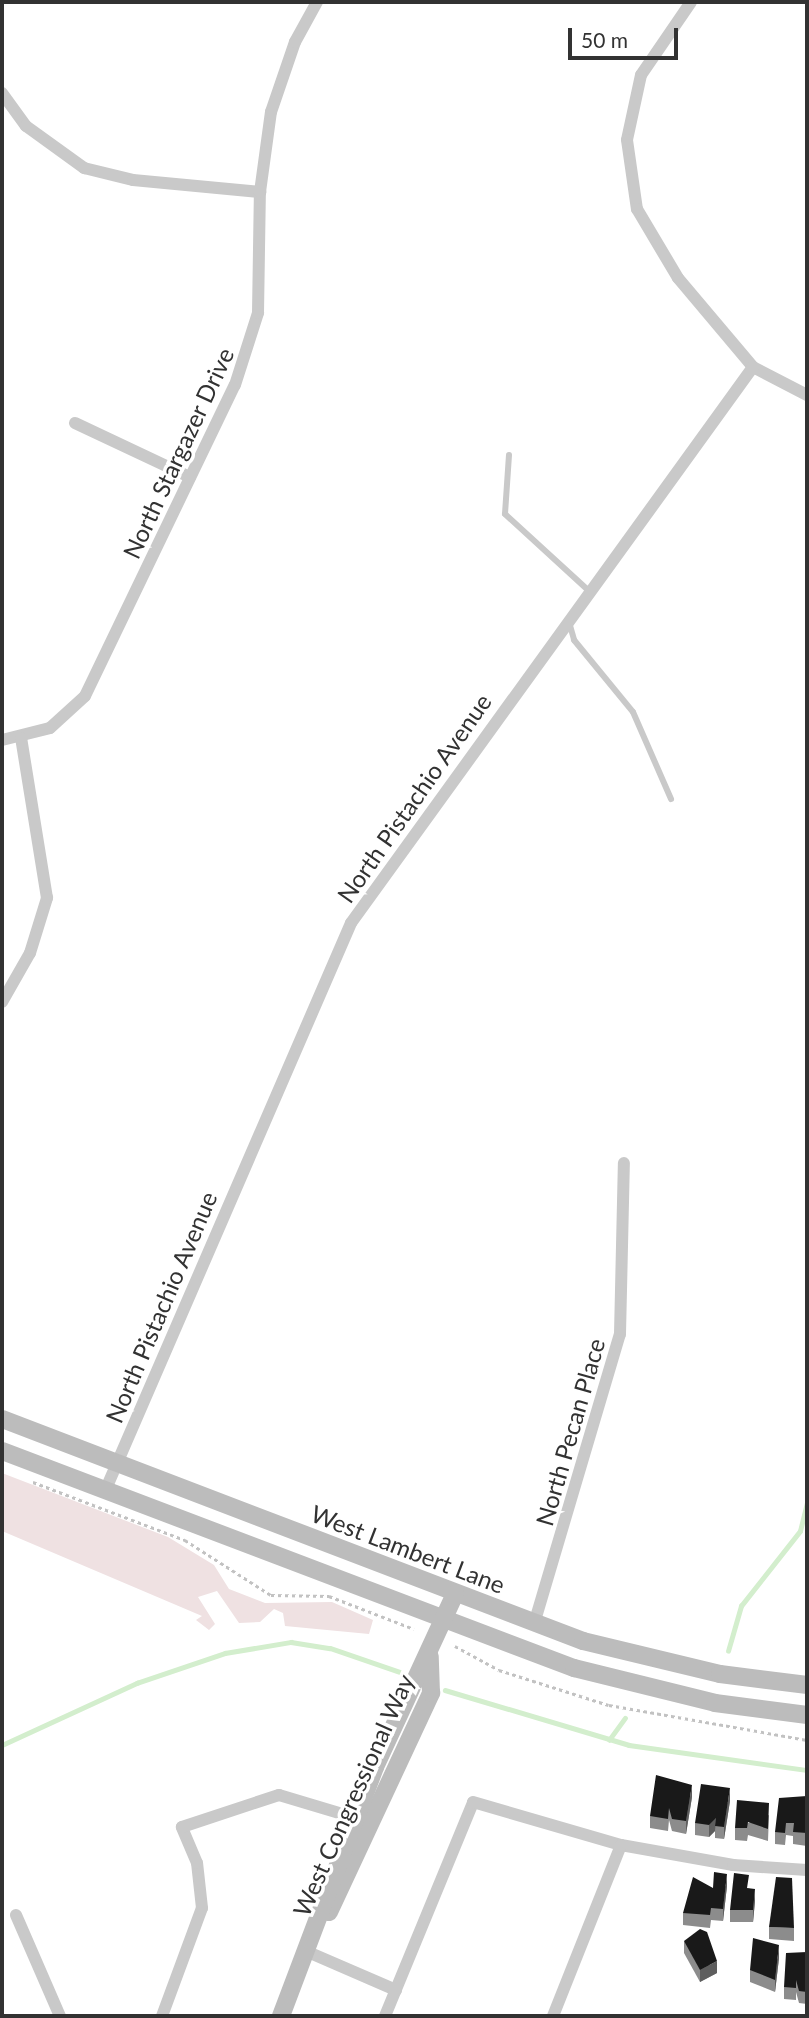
<!DOCTYPE html>
<style>
body{margin:0}
#map{position:relative;width:809px;height:2018px;overflow:hidden;background:#fff;font-family:Lato,sans-serif}
div>[style]{position:absolute}
.green>*{inset:0;background:#efe1e2}
.stream>*{height:4.5px;margin:-2.25px;padding:0 2.25px;transform-origin:2.25px;border-radius:2.25px;background:#d3eecd}
.path>*{height:2.5px;margin-top:-1.25px;transform-origin:0;background:repeating-linear-gradient(90deg,#c2c2c2 0 3.5px,transparent 0 7px)}
.lane>*{height:6px;margin:-3px;padding:0 3px;transform-origin:3px;border-radius:3px;background:#c9c9c9}
.street>*{height:12px;margin:-6px;padding:0 6px;transform-origin:6px;border-radius:6px;background:#c9c9c9}
.secondary>*{height:18px;margin:-9px;padding:0 9px;transform-origin:9px;border-radius:9px;background:#bcbcbc}
.wall>*{inset:0;background:#8c8c8c}
.shaded-wall>*{inset:0;background:#5e5e5e}
.building>*{inset:0;background:#191919}
span{translate:-50% -50%;white-space:nowrap;text-align:center;line-height:1.15;-webkit-text-stroke:7px #fff;paint-order:stroke}
.street-label{font-size:24px;color:#323232}
.frame{position:absolute;inset:0;border:4px solid #323232;pointer-events:none}
.scale{position:absolute;left:568px;top:28px;width:110px;height:32px;box-sizing:border-box;border:4px solid #323232;border-top:0;padding-left:9px;font-size:21px;line-height:24px;white-space:nowrap;color:#323232;-webkit-text-stroke:5px #fff;paint-order:stroke}
</style>
<div id="map">
<div class="green">
<div style="clip-path:polygon(2px 1473px,168px 1537px,214px 1565px,229px 1589px,265px 1603px,332px 1602px,373px 1620px,369px 1634px,285px 1626px,283px 1613px,274px 1609px,260px 1622px,239px 1623px,217px 1591px,198px 1597px,215px 1624px,209px 1630px,196px 1620px,202px 1616px,2px 1531px)"></div>
</div>
<div class="stream">
<div style="left:728px;top:1651px;width:47px;rotate:-73.9deg"></div>
<div style="left:741px;top:1606px;width:95px;rotate:-51.8deg"></div>
<div style="left:800px;top:1531px;width:30px;rotate:-76deg"></div>
<div style="left:445px;top:1690px;width:192px;rotate:16.6deg"></div>
<div style="left:629px;top:1745px;width:180px;rotate:8deg"></div>
<div style="left:609px;top:1740px;width:27px;rotate:-54deg"></div>
<div style="left:2px;top:1745px;width:149px;rotate:-24.7deg"></div>
<div style="left:137px;top:1683px;width:93px;rotate:-18.8deg"></div>
<div style="left:225px;top:1653px;width:67px;rotate:-9.5deg"></div>
<div style="left:291px;top:1642px;width:39px;rotate:9deg"></div>
<div style="left:330px;top:1648px;width:74px;rotate:18.9deg"></div>
</div>
<div class="path">
<div style="left:33px;top:1482px;width:163px;rotate:20.9deg"></div>
<div style="left:185px;top:1540px;width:102px;rotate:32.6deg"></div>
<div style="left:271px;top:1595px;width:58px;rotate:1deg"></div>
<div style="left:329px;top:1596px;width:91px;rotate:21.2deg"></div>
<div style="left:455px;top:1646px;width:50px;rotate:28.6deg"></div>
<div style="left:499px;top:1670px;width:115px;rotate:17.7deg"></div>
<div style="left:609px;top:1705px;width:201px;rotate:10deg"></div>
</div>
<div class="lane">
<div style="left:509px;top:455px;width:59px;rotate:93.9deg"></div>
<div style="left:505px;top:514px;width:114px;rotate:42.5deg"></div>
<div style="left:569px;top:622px;width:19px;rotate:74deg"></div>
<div style="left:574px;top:640px;width:93px;rotate:50.7deg"></div>
<div style="left:633px;top:712px;width:95px;rotate:66.4deg"></div>
</div>
<div class="street">
<div style="left:691px;top:2px;width:88px;rotate:124.4deg"></div>
<div style="left:641px;top:75px;width:66px;rotate:102.2deg"></div>
<div style="left:627px;top:140px;width:70px;rotate:81.8deg"></div>
<div style="left:637px;top:209px;width:80px;rotate:59.3deg"></div>
<div style="left:678px;top:278px;width:116px;rotate:49.9deg"></div>
<div style="left:753px;top:367px;width:61px;rotate:27.4deg"></div>
<div style="left:2px;top:93px;width:41px;rotate:54deg"></div>
<div style="left:26px;top:126px;width:72px;rotate:35.9deg"></div>
<div style="left:84px;top:168px;width:50px;rotate:13.8deg"></div>
<div style="left:133px;top:180px;width:128px;rotate:5.4deg"></div>
<div style="left:75px;top:423px;width:127px;rotate:25.2deg"></div>
<div style="left:2px;top:740px;width:49px;rotate:-14deg"></div>
<div style="left:50px;top:728px;width:47px;rotate:-42.4deg"></div>
<div style="left:85px;top:696px;width:345px;rotate:-64.3deg"></div>
<div style="left:235px;top:385px;width:76px;rotate:-72.3deg"></div>
<div style="left:258px;top:313px;width:121px;rotate:-89.1deg"></div>
<div style="left:260px;top:192px;width:81px;rotate:-82.2deg"></div>
<div style="left:271px;top:112px;width:74px;rotate:-71.1deg"></div>
<div style="left:295px;top:42px;width:46px;rotate:-61.2deg"></div>
<div style="left:2px;top:1002px;width:56px;rotate:-60.3deg"></div>
<div style="left:30px;top:953px;width:58px;rotate:-72.8deg"></div>
<div style="left:47px;top:898px;width:162px;rotate:-99.2deg"></div>
<div style="left:105px;top:1491px;width:619px;rotate:-66.58deg"></div>
<div style="left:351px;top:923px;width:686px;rotate:-54.13deg"></div>
<div style="left:534px;top:1624px;width:302px;rotate:-73.5deg"></div>
<div style="left:620px;top:1334px;width:171px;rotate:-88.7deg"></div>
<div style="left:16px;top:1915px;width:110px;rotate:66.5deg"></div>
<div style="left:308px;top:1952px;width:96px;rotate:23.4deg"></div>
<div style="left:162px;top:2016px;width:115px;rotate:-69.7deg"></div>
<div style="left:202px;top:1908px;width:45px;rotate:-96.3deg"></div>
<div style="left:197px;top:1863px;width:39px;rotate:-113deg"></div>
<div style="left:182px;top:1827px;width:102px;rotate:-18.3deg"></div>
<div style="left:279px;top:1795px;width:88px;rotate:16.6deg"></div>
<div style="left:385px;top:2016px;width:231px;rotate:-67.6deg"></div>
<div style="left:473px;top:1802px;width:154px;rotate:16.2deg"></div>
<div style="left:621px;top:1845px;width:114px;rotate:10.1deg"></div>
<div style="left:733px;top:1865px;width:74px;rotate:3.9deg"></div>
<div style="left:553px;top:2016px;width:184px;rotate:-68.3deg"></div>
</div>
<div class="secondary">
<div style="left:2px;top:1419px;width:622px;rotate:20.91deg"></div>
<div style="left:583px;top:1641px;width:141px;rotate:13.5deg"></div>
<div style="left:720px;top:1674px;width:88px;rotate:7.2deg"></div>
<div style="left:2px;top:1451px;width:612px;rotate:20.78deg"></div>
<div style="left:574px;top:1668px;width:145px;rotate:13.9deg"></div>
<div style="left:715px;top:1703px;width:93px;rotate:7.4deg"></div>
<div style="left:329px;top:1912px;width:242px;rotate:-65deg"></div>
<div style="left:431px;top:1693px;width:37px;rotate:-92deg"></div>
<div style="left:281px;top:2016px;width:266px;rotate:-69.3deg"></div>
<div style="left:375px;top:1767px;width:191px;rotate:-65.2deg"></div>
</div>
<div class="wall">
<div style="clip-path:polygon(807px 1796px,807px 1846px,793px 1844px,793px 1836px,786px 1835px,785px 1845px,775px 1844px,775px 1832px)"></div>
<div style="clip-path:polygon(692px 1797px,686px 1834px,672px 1831px,669px 1820px,668px 1831px,650px 1828px,650px 1816px)"></div>
<div style="clip-path:polygon(730px 1801px,724px 1839px,715px 1838px,715px 1831px,709px 1837px,695px 1835px,695px 1823px)"></div>
<div style="clip-path:polygon(769px 1815px,768px 1841px,748px 1835px,747px 1841px,735px 1840px,735px 1828px)"></div>
<div style="clip-path:polygon(727px 1886px,723px 1921px,711px 1920px,710px 1928px,683px 1925px,683px 1913px,713px 1888px)"></div>
<div style="clip-path:polygon(749px 1888px,755px 1901px,753px 1922px,730px 1922px,730px 1910px)"></div>
<div style="clip-path:polygon(769px 1927px,794px 1928px,794px 1941px,769px 1939px)"></div>
<div style="clip-path:polygon(684px 1941px,717px 1973px,700px 1982px,684px 1953px)"></div>
<div style="clip-path:polygon(807px 1952px,807px 2004px,799px 2003px,796px 1992px,796px 2000px,784px 1999px,784px 1987px)"></div>
<div style="clip-path:polygon(779px 1958px,775px 1992px,750px 1982px,750px 1970px)"></div>
</div>
<div class="shaded-wall">
<div style="clip-path:polygon(692px 1785px,692px 1797px,686px 1834px,686px 1821px)"></div>
<div style="clip-path:polygon(730px 1788px,730px 1801px,724px 1839px,724px 1827px)"></div>
<div style="clip-path:polygon(716px 1818px,715px 1831px,709px 1837px,709px 1825px)"></div>
<div style="clip-path:polygon(727px 1874px,727px 1886px,723px 1921px,723px 1909px)"></div>
<div style="clip-path:polygon(755px 1889px,755px 1901px,753px 1922px,753px 1910px)"></div>
<div style="clip-path:polygon(779px 1945px,779px 1958px,775px 1992px,775px 1980px)"></div>
<div style="clip-path:polygon(717px 1961px,717px 1973px,700px 1982px,700px 1970px)"></div>
</div>
<div class="building">
<div style="clip-path:polygon(656px 1775px,692px 1785px,686px 1821px,672px 1819px,669px 1808px,668px 1819px,650px 1816px)"></div>
<div style="clip-path:polygon(701px 1784px,730px 1788px,724px 1827px,715px 1826px,716px 1818px,709px 1825px,695px 1823px)"></div>
<div style="clip-path:polygon(807px 1796px,807px 1833px,793px 1832px,794px 1823px,786px 1823px,785px 1833px,775px 1832px,779px 1798px)"></div>
<div style="clip-path:polygon(737px 1800px,769px 1803px,768px 1829px,748px 1822px,747px 1828px,735px 1828px)"></div>
<div style="clip-path:polygon(714px 1872px,727px 1874px,723px 1909px,711px 1908px,710px 1915px,683px 1913px,693px 1877px,713px 1888px)"></div>
<div style="clip-path:polygon(734px 1873px,749px 1875px,747px 1888px,755px 1889px,753px 1910px,730px 1910px)"></div>
<div style="clip-path:polygon(776px 1877px,792px 1878px,794px 1928px,769px 1927px)"></div>
<div style="clip-path:polygon(700px 1929px,707px 1932px,717px 1961px,700px 1970px,684px 1941px)"></div>
<div style="clip-path:polygon(753px 1938px,779px 1945px,775px 1980px,750px 1970px)"></div>
<div style="clip-path:polygon(807px 1952px,807px 1992px,799px 1991px,796px 1980px,796px 1988px,784px 1987px,786px 1953px)"></div>
</div>
<div class="street-label">
<span style="left:178px;top:453px;rotate:-65deg">North Stargazer Drive</span>
<span style="left:414px;top:798px;rotate:-55deg">North Pistachio Avenue</span>
<span style="left:161px;top:1307px;rotate:-67deg">North Pistachio Avenue</span>
<span style="left:570px;top:1432px;rotate:-74deg">North Pecan Place</span>
<span style="left:408px;top:1549px;rotate:21deg">West Lambert Lane</span>
<span style="left:353px;top:1795px;rotate:-66deg">West Congressional Way</span>
</div>
<div class="frame"></div>
<div class="scale">50 m</div>
</div>
